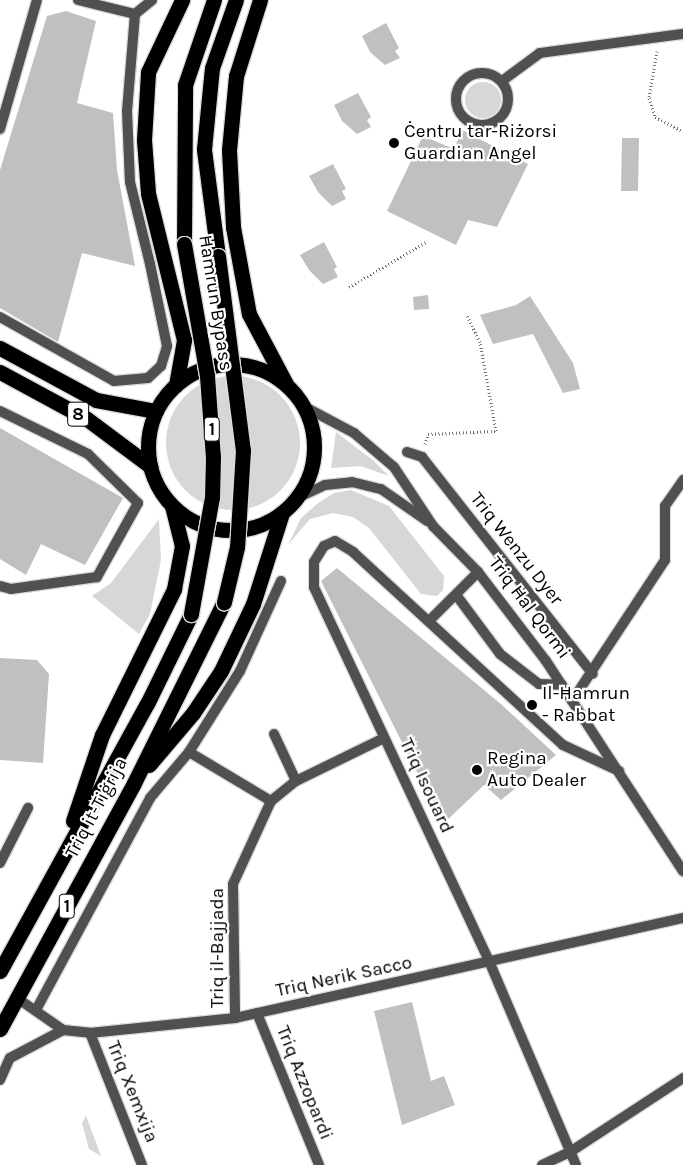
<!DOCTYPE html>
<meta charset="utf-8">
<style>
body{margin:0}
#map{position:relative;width:683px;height:1165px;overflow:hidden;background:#fff;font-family:Karla,sans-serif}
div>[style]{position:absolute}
.green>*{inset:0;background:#d7d7d7}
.round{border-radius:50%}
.building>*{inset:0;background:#c0c0c0}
.path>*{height:3px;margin-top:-1.5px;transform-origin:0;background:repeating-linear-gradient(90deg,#727272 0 1px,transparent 0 3.5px)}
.roads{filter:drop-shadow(1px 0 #dbdbdb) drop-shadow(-1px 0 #dbdbdb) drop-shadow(0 1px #dbdbdb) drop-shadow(0 -1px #dbdbdb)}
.lane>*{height:10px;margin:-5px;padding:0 5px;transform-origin:5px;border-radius:5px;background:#505050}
.lane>.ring{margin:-5px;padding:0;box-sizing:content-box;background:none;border:10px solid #505050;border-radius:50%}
.street>*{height:10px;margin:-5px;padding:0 5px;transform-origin:5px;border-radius:5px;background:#505050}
.highway>*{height:15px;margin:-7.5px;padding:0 7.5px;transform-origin:7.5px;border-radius:7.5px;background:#000}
.highway>.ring{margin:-7.5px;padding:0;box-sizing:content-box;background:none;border:15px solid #000;border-radius:50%}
.bridges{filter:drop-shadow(1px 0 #dbdbdb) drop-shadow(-1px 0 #dbdbdb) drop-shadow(0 1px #dbdbdb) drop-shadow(0 -1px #dbdbdb)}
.highway-bridge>*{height:15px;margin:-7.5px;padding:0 7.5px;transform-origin:7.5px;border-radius:7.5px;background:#000}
.dots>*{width:14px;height:14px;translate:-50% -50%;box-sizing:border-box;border:2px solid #fff;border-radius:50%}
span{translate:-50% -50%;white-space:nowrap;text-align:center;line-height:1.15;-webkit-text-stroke:4.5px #fff;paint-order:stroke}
.shield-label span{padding:1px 4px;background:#fff;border:1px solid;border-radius:4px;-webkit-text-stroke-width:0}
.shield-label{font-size:18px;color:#000;font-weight:700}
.poi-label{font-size:19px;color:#000}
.left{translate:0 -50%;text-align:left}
.street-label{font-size:19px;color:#000}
</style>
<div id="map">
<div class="green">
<div class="round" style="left:465px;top:82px;width:36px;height:36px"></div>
<div class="round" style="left:166px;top:376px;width:134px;height:134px"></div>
<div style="clip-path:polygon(336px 432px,374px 461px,389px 476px,360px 466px,331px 468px)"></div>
<div style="clip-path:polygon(351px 490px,389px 506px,444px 576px,443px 590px,437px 596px,421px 594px,369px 528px,353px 517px,333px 513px,310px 519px,288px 545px,301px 518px,317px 504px,334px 493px)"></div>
<div style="clip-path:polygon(159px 519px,161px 560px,150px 614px,139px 634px,92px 596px,111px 583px)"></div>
<div style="clip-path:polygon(86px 1116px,101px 1156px,89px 1149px,82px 1123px)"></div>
</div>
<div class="building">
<div style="clip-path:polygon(66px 11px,96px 21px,77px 103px,113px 113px,117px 170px,135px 266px,82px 253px,58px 342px,0 308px,0 170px,47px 16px)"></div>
<div style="clip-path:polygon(386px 23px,399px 48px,395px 51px,400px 58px,385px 65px,370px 52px,362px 36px)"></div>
<div style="clip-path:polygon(358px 93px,371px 117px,367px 120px,371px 127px,357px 134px,342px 121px,334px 105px)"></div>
<div style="clip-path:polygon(462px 130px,528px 164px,497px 227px,468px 220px,456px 245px,387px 211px,423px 136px,454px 149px)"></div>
<div style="clip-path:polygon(622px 138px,639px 138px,638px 191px,621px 191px)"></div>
<div style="clip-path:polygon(333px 164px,346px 189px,342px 191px,346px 199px,332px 206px,318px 192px,309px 176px)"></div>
<div style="clip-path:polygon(324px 242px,337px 267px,334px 269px,338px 277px,323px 284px,309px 270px,300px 255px)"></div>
<div style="clip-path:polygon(428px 295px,429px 309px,414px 310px,413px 297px)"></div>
<div style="clip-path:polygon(530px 296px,573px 363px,580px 389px,563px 393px,533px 334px,493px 344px,480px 315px,516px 305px)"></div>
<div style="clip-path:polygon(0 428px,123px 498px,85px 565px,41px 544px,26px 575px,0 559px)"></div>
<div style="clip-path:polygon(337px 568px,502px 705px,556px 755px,501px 800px,484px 785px,443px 824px,321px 581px)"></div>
<div style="clip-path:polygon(0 658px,37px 660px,49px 674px,43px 763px,0 760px)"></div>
<div style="clip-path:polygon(412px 1002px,431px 1081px,444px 1076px,455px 1105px,402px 1125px,374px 1011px)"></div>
</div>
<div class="path">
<div style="left:657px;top:51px;width:48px;rotate:99.7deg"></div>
<div style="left:649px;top:98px;width:20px;rotate:72deg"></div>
<div style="left:655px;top:117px;width:31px;rotate:27deg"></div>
<div style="left:349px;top:287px;width:89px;rotate:-30.3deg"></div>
<div style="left:425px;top:444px;width:10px;rotate:-73deg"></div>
<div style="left:428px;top:434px;width:68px;rotate:-2.5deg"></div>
<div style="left:496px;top:431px;width:90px;rotate:-100.2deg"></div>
<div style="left:480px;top:342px;width:30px;rotate:-116deg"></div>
</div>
<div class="roads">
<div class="lane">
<div style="left:135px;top:14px;width:97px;rotate:94.7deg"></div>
<div style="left:127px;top:111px;width:71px;rotate:87.6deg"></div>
<div style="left:130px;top:182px;width:84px;rotate:76.3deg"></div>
<div class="ring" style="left:456px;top:73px;width:42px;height:42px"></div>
<div style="left:502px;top:81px;width:47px;rotate:-36.4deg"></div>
<div style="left:540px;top:53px;width:144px;rotate:-7.6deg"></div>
<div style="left:0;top:411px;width:98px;rotate:26deg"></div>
<div style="left:88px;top:454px;width:70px;rotate:44.4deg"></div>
<div style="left:138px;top:503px;width:85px;rotate:119deg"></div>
<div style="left:97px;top:577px;width:87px;rotate:172.1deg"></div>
<div style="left:11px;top:589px;width:11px;rotate:-165deg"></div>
<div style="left:457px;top:596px;width:72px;rotate:53.4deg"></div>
<div style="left:500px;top:654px;width:49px;rotate:37.6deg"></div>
<div style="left:539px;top:684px;width:23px;rotate:2deg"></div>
</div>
<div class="street">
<div style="left:78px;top:0;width:59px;rotate:13.8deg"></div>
<div style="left:135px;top:14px;width:22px;rotate:-39deg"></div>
<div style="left:0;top:129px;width:134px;rotate:-74deg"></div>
<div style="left:0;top:317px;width:131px;rotate:29.3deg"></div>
<div style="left:114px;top:381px;width:34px;rotate:-5deg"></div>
<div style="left:148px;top:378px;width:18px;rotate:-43deg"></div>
<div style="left:161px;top:366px;width:21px;rotate:-73deg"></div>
<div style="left:167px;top:346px;width:84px;rotate:-101.7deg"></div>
<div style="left:303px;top:406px;width:58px;rotate:27.9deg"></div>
<div style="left:354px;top:433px;width:52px;rotate:40.4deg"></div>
<div style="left:394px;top:467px;width:71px;rotate:56.5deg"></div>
<div style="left:433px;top:526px;width:64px;rotate:45.6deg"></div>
<div style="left:478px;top:572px;width:112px;rotate:52.6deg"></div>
<div style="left:546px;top:661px;width:251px;rotate:56.9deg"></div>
<div style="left:407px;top:452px;width:16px;rotate:18deg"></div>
<div style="left:422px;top:457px;width:276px;rotate:51.8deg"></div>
<div style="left:295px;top:499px;width:33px;rotate:-25deg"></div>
<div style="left:325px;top:485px;width:27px;rotate:-6deg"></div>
<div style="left:352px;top:482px;width:30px;rotate:14deg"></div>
<div style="left:381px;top:489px;width:56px;rotate:34.8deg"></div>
<div style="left:430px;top:620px;width:68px;rotate:-45deg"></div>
<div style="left:572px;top:701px;width:169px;rotate:-56.6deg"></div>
<div style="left:665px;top:560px;width:54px;rotate:-90deg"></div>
<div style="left:665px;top:506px;width:32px;rotate:-55deg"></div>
<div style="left:274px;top:734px;width:52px;rotate:64.9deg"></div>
<div style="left:189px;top:752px;width:96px;rotate:30.9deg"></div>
<div style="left:271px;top:801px;width:91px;rotate:114.6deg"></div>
<div style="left:233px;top:884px;width:134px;rotate:89.1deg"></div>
<div style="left:271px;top:801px;width:32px;rotate:-39deg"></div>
<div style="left:296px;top:781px;width:98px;rotate:-26deg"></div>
<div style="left:0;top:863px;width:62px;rotate:-63deg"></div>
<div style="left:17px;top:998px;width:56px;rotate:34.8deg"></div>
<div style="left:63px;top:1030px;width:27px;rotate:6deg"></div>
<div style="left:90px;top:1033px;width:146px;rotate:-5.9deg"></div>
<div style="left:235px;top:1018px;width:459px;rotate:-12.6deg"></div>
<div style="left:36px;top:1010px;width:241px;rotate:-61.7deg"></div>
<div style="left:150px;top:798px;width:60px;rotate:-49.7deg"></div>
<div style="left:189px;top:752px;width:96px;rotate:-57.8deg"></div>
<div style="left:240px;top:671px;width:99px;rotate:-65.5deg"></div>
<div style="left:257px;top:1013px;width:164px;rotate:67.8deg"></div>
<div style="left:90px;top:1033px;width:142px;rotate:68.5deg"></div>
<div style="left:0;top:1080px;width:24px;rotate:-66deg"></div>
<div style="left:10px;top:1058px;width:60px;rotate:-27.8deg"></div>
<div style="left:542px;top:1165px;width:31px;rotate:-25deg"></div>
<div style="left:570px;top:1152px;width:135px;rotate:-33.2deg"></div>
<div style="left:576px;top:1165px;width:220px;rotate:-113.1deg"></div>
<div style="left:490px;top:963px;width:415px;rotate:-115.1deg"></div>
<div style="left:314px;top:587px;width:25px;rotate:-90deg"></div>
<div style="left:314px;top:562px;width:19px;rotate:-58deg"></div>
<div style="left:324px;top:546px;width:12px;rotate:-24deg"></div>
<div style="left:335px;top:541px;width:21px;rotate:31deg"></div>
<div style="left:353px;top:552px;width:285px;rotate:42.6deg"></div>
<div style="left:563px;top:745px;width:62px;rotate:24.9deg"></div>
</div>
<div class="highway">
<div style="left:260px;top:0;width:80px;rotate:107.5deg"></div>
<div style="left:236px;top:76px;width:74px;rotate:95.4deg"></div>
<div style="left:229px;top:150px;width:77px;rotate:87deg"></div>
<div style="left:233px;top:227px;width:88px;rotate:79.6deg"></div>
<div style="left:249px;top:314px;width:79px;rotate:62.1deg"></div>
<div style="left:184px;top:244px;width:159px;rotate:-89.6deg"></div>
<div style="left:185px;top:85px;width:90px;rotate:-71.2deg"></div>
<div style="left:218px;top:256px;width:108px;rotate:-97.5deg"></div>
<div style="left:204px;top:149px;width:81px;rotate:-84.4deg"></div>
<div style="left:212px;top:68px;width:72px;rotate:-70.6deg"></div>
<div style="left:0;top:348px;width:109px;rotate:28.4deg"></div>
<div style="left:96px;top:400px;width:61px;rotate:10.4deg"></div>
<div class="ring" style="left:148px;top:364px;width:151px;height:151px"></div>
<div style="left:0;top:372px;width:99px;rotate:28.4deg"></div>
<div style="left:87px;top:419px;width:79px;rotate:36.7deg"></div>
<div style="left:176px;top:385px;width:46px;rotate:-79.9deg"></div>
<div style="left:184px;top:340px;width:151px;rotate:-103.8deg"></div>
<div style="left:148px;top:193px;width:53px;rotate:-94.3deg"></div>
<div style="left:144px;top:140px;width:68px;rotate:-86.6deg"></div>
<div style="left:148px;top:72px;width:80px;rotate:-64.7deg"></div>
<div style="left:149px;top:765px;width:68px;rotate:-49.8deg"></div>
<div style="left:193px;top:713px;width:50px;rotate:-56.3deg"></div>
<div style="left:221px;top:671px;width:74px;rotate:-64.5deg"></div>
<div style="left:253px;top:604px;width:96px;rotate:-72.3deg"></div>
<div style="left:73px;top:821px;width:91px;rotate:-71.4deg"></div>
<div style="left:102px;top:735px;width:163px;rotate:-63.7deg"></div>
<div style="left:174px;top:589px;width:44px;rotate:-79.5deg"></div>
<div style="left:182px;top:546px;width:41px;rotate:-104deg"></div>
<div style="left:0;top:971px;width:305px;rotate:-61.2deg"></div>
<div style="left:147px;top:704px;width:100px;rotate:-63.9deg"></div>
<div style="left:0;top:1029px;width:280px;rotate:-61.4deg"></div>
<div style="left:134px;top:783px;width:202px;rotate:-63.6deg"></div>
</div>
</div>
<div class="bridges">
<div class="highway-bridge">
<div style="left:184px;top:244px;width:134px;rotate:80.1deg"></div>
<div style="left:207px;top:376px;width:81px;rotate:85.8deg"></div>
<div style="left:213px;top:457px;width:40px;rotate:91.4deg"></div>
<div style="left:212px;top:497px;width:119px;rotate:100.2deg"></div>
<div style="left:218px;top:256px;width:196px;rotate:82.7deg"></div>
<div style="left:243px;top:450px;width:97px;rotate:93.5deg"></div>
<div style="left:237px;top:547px;width:57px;rotate:103.3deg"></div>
</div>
</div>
<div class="dots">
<div style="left:394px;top:143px;background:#000"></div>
<div style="left:532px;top:705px;background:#000"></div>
<div style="left:477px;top:770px;background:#000"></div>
</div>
<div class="shield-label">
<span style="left:78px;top:414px">8</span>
<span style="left:212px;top:429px">1</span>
<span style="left:67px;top:906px">1</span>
</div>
<div class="poi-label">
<span class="left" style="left:404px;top:143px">Ċentru tar-Riżorsi<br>Guardian Angel</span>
<span class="left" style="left:542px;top:705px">Il-Ħamrun<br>- Rabbat</span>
<span class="left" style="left:487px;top:770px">Regina<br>Auto Dealer</span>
</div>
<div class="street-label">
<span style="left:215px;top:303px;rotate:81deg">Ħamrun Bypass</span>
<span style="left:516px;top:549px;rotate:52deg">Triq Wenzu Dyer</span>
<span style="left:529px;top:608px;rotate:53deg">Triq Ħal Qormi</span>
<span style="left:426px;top:786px;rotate:65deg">Triq Isouard</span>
<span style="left:97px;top:808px;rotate:-62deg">Triq it-Tiġrija</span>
<span style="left:218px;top:948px;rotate:-90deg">Triq il-Bajjada</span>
<span style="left:344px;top:977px;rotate:-12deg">Triq Nerik Sacco</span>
<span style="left:304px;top:1083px;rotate:68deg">Triq Azzopardi</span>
<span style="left:132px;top:1092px;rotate:68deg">Triq Xemxija</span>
</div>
</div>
